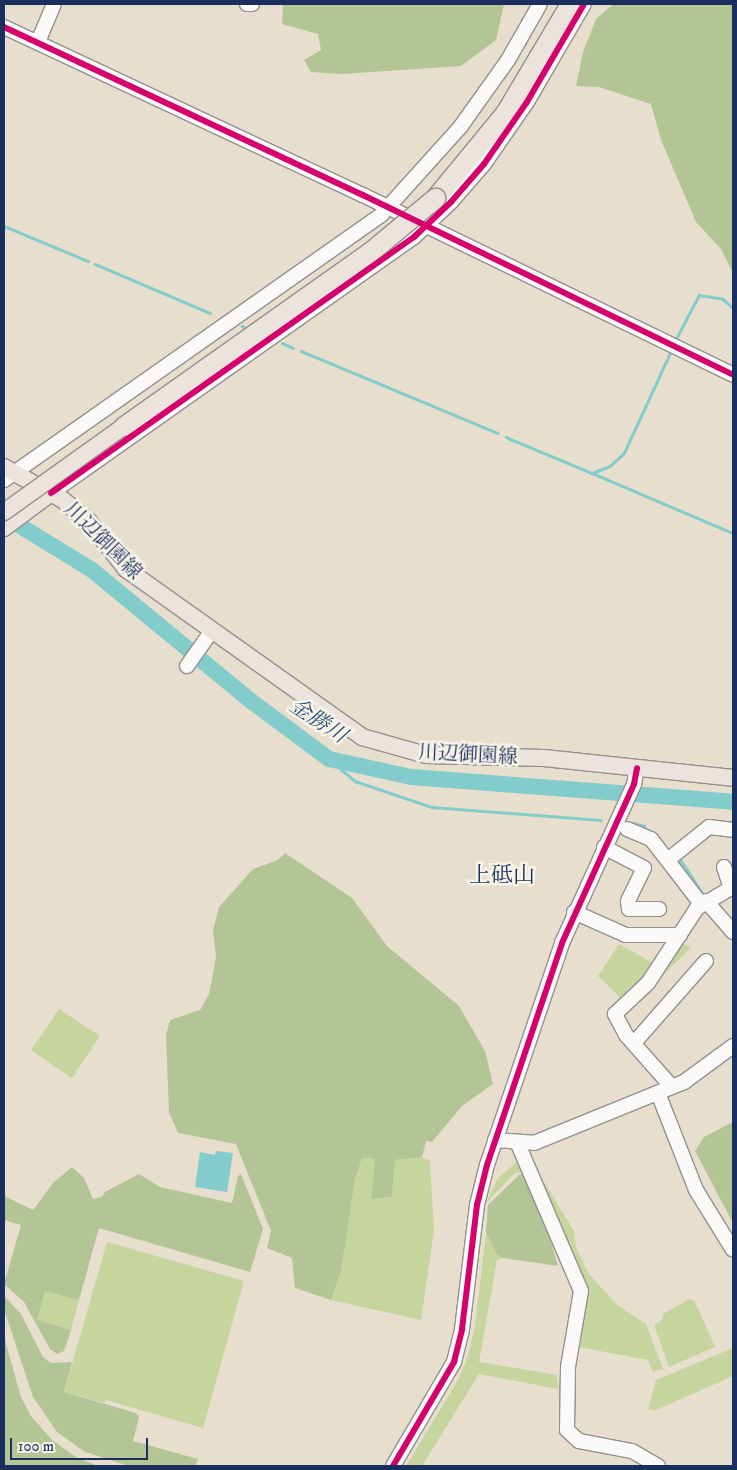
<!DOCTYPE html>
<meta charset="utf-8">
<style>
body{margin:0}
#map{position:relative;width:737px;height:1470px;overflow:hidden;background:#e8dece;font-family:"IM FELL DW Pica","Noto Serif JP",serif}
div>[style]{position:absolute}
.green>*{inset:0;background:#c6d59e}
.forest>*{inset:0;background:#b3c595}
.water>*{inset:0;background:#82cccb}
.stream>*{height:2.5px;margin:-1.25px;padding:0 1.25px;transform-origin:1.25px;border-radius:1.25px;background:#82cccb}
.river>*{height:16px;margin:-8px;padding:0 8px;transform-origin:8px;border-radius:8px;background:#82cccb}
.roads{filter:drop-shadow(1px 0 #929090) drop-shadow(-1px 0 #929090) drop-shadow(0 1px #929090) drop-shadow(0 -1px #929090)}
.minor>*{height:14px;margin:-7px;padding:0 7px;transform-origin:7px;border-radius:7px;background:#fcfaf8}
.major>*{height:16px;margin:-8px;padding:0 8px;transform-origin:8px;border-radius:8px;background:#ece4dc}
.highway>*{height:19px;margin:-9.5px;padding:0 9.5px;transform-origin:9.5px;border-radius:9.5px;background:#ece4dc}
.bridges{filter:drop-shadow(1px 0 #929090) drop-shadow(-1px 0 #929090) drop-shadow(0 1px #929090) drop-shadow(0 -1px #929090)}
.major-bridge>*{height:16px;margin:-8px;padding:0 8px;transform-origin:8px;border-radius:8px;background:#ece4dc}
.highway-bridge>*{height:19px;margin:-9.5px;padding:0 9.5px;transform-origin:9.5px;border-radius:9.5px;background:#ece4dc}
.cycleway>*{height:6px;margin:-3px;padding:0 3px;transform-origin:3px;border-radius:3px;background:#d6006c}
span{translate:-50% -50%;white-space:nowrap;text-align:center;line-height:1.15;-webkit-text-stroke:5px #f7f3e8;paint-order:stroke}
.street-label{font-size:20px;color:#1b2f5e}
.water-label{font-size:21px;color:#2a5479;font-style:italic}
.quarter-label{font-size:22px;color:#1b2f5e}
.frame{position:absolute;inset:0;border:5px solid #1b2f5e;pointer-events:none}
.scale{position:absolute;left:10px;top:1438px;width:138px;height:22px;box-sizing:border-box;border:2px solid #1b2f5e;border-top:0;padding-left:6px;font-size:15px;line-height:18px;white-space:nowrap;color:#1b2f5e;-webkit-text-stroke:4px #f7f3e8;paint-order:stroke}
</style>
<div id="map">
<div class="green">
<div style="clip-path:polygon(681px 942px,691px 948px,660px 978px,658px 977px)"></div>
<div style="clip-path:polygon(619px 944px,655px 964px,621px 1004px,619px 996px,598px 976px)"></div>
<div style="clip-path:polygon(59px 1009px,100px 1036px,72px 1078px,31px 1050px)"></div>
<div style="clip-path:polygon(422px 1157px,430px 1161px,434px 1231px,421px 1320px,331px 1300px,341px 1271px,355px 1180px,362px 1158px,375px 1159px,371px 1198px,392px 1197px,395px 1160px)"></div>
<div style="clip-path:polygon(530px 1159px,574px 1231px,576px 1247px,588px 1273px,617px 1305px,646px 1324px,663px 1369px,653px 1372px,648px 1360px,578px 1347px,586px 1292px)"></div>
<div style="clip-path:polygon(518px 1161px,525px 1172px,515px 1173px,486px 1203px,498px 1178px)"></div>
<div style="clip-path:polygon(486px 1232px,496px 1252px,503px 1258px,497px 1260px,479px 1362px,557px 1375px,558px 1389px,479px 1374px,422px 1466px,406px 1466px,458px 1380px,467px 1359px,475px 1326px)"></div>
<div style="clip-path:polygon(107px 1242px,244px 1281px,203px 1428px,106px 1400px,105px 1403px,64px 1392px)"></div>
<div style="clip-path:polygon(45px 1290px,79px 1300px,71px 1330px,36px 1320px)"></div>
<div style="clip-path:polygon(690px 1299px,694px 1300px,715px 1347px,669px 1367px,654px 1325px,662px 1320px,663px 1314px)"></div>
<div style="clip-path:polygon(733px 1348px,733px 1376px,656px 1410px,648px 1409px,656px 1380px)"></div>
</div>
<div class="forest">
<div style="clip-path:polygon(283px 4px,504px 4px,496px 40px,461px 66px,342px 74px,311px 72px,304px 60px,321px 50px,318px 34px,282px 24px)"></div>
<div style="clip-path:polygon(613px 4px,733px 4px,733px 273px,721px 249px,696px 222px,661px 140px,651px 104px,599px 87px,576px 86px,583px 52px,596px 19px)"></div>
<div style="clip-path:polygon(285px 853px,352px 898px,387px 946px,459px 1006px,485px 1051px,493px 1084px,462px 1106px,432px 1142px,426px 1141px,422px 1157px,395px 1160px,392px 1197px,371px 1199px,375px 1159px,362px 1158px,355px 1180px,341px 1271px,331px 1300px,295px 1288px,292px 1258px,267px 1248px,271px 1231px,236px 1144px,178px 1133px,169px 1112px,166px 1035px,170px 1020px,200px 1010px,209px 994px,216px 957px,213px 930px,219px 907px,253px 869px,278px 860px)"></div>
<div style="clip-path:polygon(733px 1122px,733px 1223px,695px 1151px,704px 1137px)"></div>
<div style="clip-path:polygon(72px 1167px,84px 1178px,93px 1199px,102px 1197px,105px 1192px,139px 1174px,160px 1187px,232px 1203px,238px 1176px,241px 1174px,263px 1229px,250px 1272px,99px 1228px,79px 1300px,45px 1291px,37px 1320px,71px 1330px,64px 1351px,57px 1354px,50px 1349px,24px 1302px,4px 1284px,21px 1225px,4px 1220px,4px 1196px,33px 1210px,53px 1183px)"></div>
<div style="clip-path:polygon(520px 1174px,528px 1177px,538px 1198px,558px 1266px,503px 1258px,496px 1253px,486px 1232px,488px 1205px)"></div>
<div style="clip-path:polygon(4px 1296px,21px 1314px,43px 1357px,51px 1363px,72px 1362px,64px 1392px,136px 1413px,139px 1417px,133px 1441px,198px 1459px,195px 1466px,129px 1466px,85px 1452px,57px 1432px,33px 1397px,4px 1309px)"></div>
<div style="clip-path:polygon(4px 1337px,21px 1397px,31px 1416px,52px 1440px,76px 1457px,98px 1466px,4px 1466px)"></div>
</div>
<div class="water">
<div style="clip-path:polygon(216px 1151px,233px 1153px,227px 1192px,195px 1187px,200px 1152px,215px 1155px)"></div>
</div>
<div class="stream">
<div style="left:4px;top:226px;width:91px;rotate:22.6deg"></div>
<div style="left:95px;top:264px;width:125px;rotate:23.1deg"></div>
<div style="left:242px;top:326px;width:7px;rotate:27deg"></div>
<div style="left:677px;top:337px;width:47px;rotate:-62.4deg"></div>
<div style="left:699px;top:295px;width:24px;rotate:9deg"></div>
<div style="left:723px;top:299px;width:13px;rotate:42deg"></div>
<div style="left:282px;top:343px;width:12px;rotate:24deg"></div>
<div style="left:301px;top:351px;width:213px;rotate:22.6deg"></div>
<div style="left:506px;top:437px;width:93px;rotate:22.7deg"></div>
<div style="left:592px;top:473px;width:19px;rotate:-21deg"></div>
<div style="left:610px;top:466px;width:19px;rotate:-43deg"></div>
<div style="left:624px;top:453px;width:112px;rotate:-65.3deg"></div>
<div style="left:592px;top:473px;width:153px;rotate:23.1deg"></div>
<div style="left:329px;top:759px;width:34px;rotate:40deg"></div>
<div style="left:355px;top:781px;width:81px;rotate:18.7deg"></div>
<div style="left:432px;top:807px;width:169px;rotate:4.4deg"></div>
<div style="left:632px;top:823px;width:13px;rotate:13deg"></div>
<div style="left:680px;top:859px;width:45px;rotate:56.7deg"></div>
</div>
<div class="river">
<div style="left:4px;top:516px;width:103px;rotate:31.5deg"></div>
<div style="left:92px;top:570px;width:206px;rotate:39.5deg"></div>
<div style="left:251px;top:701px;width:97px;rotate:36.6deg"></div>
<div style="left:329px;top:759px;width:84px;rotate:12.4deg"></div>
<div style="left:411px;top:777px;width:323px;rotate:4.4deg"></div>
</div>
<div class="roads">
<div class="minor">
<div style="left:247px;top:4px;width:5px"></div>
<div style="left:4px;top:27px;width:396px;rotate:25.1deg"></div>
<div style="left:363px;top:195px;width:411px;rotate:25.9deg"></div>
<div style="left:38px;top:42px;width:41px;rotate:-67.2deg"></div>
<div style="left:4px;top:480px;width:461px;rotate:-35.1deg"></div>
<div style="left:381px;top:215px;width:120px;rotate:-48deg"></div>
<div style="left:461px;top:126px;width:81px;rotate:-54.5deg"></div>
<div style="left:508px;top:60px;width:64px;rotate:-60.3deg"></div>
<div style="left:51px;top:493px;width:444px;rotate:-35.2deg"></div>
<div style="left:414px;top:237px;width:51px;rotate:-43.4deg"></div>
<div style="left:451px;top:202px;width:50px;rotate:-49deg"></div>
<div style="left:484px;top:164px;width:75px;rotate:-55.3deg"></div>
<div style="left:527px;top:102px;width:113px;rotate:-59.8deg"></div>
<div style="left:187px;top:666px;width:42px;rotate:-54.8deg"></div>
<div style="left:627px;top:829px;width:26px;rotate:23deg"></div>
<div style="left:651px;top:839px;width:83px;rotate:52.3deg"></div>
<div style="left:604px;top:847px;width:45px;rotate:27.7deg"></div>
<div style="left:644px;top:868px;width:37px;rotate:116deg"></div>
<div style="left:628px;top:901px;width:8px;rotate:83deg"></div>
<div style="left:629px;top:909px;width:30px"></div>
<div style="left:669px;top:859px;width:51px;rotate:-38.7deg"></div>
<div style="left:709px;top:827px;width:24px;rotate:7deg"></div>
<div style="left:724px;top:867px;width:22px;rotate:72deg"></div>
<div style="left:706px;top:901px;width:41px;rotate:48.9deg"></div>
<div style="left:574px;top:912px;width:57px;rotate:23.9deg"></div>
<div style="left:626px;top:935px;width:54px"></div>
<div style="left:634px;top:1043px;width:109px;rotate:-48.7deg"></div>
<div style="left:672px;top:1087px;width:69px;rotate:-131.5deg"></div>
<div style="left:626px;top:1035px;width:24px;rotate:-118deg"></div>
<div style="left:615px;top:1014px;width:45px;rotate:-43.2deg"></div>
<div style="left:648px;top:983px;width:90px;rotate:-56.8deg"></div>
<div style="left:697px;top:908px;width:42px;rotate:-30.3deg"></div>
<div style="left:658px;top:1093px;width:104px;rotate:68.6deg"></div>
<div style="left:696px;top:1190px;width:70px;rotate:58.3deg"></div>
<div style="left:495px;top:1140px;width:39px;rotate:4deg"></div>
<div style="left:534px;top:1143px;width:162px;rotate:-22.1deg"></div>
<div style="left:684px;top:1082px;width:61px;rotate:-36.3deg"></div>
<div style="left:518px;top:1144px;width:160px;rotate:66.8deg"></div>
<div style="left:581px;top:1291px;width:77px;rotate:99.7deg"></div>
<div style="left:568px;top:1367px;width:63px;rotate:90.9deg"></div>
<div style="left:567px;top:1430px;width:16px;rotate:43deg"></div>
<div style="left:579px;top:1441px;width:54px;rotate:10.7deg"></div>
<div style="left:632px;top:1451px;width:30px;rotate:30deg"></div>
<div style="left:393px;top:1466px;width:121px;rotate:-59.6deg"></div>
<div style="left:454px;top:1362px;width:34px;rotate:-76deg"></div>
<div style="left:462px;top:1329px;width:125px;rotate:-83.1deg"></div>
<div style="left:477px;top:1205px;width:41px;rotate:-76deg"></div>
<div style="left:487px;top:1165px;width:234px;rotate:-71.3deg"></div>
<div style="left:562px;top:943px;width:175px;rotate:-65.6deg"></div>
<div style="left:634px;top:784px;width:16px;rotate:-79deg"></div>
</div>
<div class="major">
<div style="left:4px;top:467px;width:68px;rotate:29.2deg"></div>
<div style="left:63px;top:500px;width:35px;rotate:40deg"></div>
<div style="left:90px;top:523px;width:58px;rotate:52deg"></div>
<div style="left:126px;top:569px;width:290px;rotate:35.4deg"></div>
<div style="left:362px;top:737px;width:66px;rotate:15.7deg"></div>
<div style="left:426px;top:755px;width:118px;rotate:1.5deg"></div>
<div style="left:544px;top:758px;width:190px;rotate:6deg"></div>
<div style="left:4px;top:528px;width:59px;rotate:-36.7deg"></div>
</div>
<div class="highway">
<div style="left:435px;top:198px;width:110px;rotate:-50.5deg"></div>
<div style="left:505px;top:113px;width:127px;rotate:-59.2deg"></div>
</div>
</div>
<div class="bridges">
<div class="major-bridge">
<div style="left:4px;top:512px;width:148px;rotate:-35.6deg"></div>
</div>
<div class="highway-bridge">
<div style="left:124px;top:426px;width:301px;rotate:-35.3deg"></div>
<div style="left:370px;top:252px;width:85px;rotate:-39.7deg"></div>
</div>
</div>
<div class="cycleway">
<div style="left:4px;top:27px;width:396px;rotate:25.1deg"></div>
<div style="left:363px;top:195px;width:411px;rotate:25.9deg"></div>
<div style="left:51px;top:493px;width:444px;rotate:-35.2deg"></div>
<div style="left:414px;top:237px;width:51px;rotate:-43.4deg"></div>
<div style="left:451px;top:202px;width:50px;rotate:-49deg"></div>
<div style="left:484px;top:164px;width:75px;rotate:-55.3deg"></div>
<div style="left:527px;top:102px;width:113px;rotate:-59.8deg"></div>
<div style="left:393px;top:1466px;width:121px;rotate:-59.6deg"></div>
<div style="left:454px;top:1362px;width:34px;rotate:-76deg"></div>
<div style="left:462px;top:1329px;width:125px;rotate:-83.1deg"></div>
<div style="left:477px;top:1205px;width:41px;rotate:-76deg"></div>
<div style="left:487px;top:1165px;width:234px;rotate:-71.3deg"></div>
<div style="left:562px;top:943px;width:175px;rotate:-65.6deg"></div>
<div style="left:634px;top:784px;width:16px;rotate:-79deg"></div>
</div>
<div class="street-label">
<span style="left:103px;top:541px;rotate:45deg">川辺御園線</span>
<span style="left:468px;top:755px;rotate:3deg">川辺御園線</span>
</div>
<div class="water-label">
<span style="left:318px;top:721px;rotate:33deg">金勝川</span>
</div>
<div class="quarter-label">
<span style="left:502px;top:876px">上砥山</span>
</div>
<div class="frame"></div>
<div class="scale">100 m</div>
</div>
